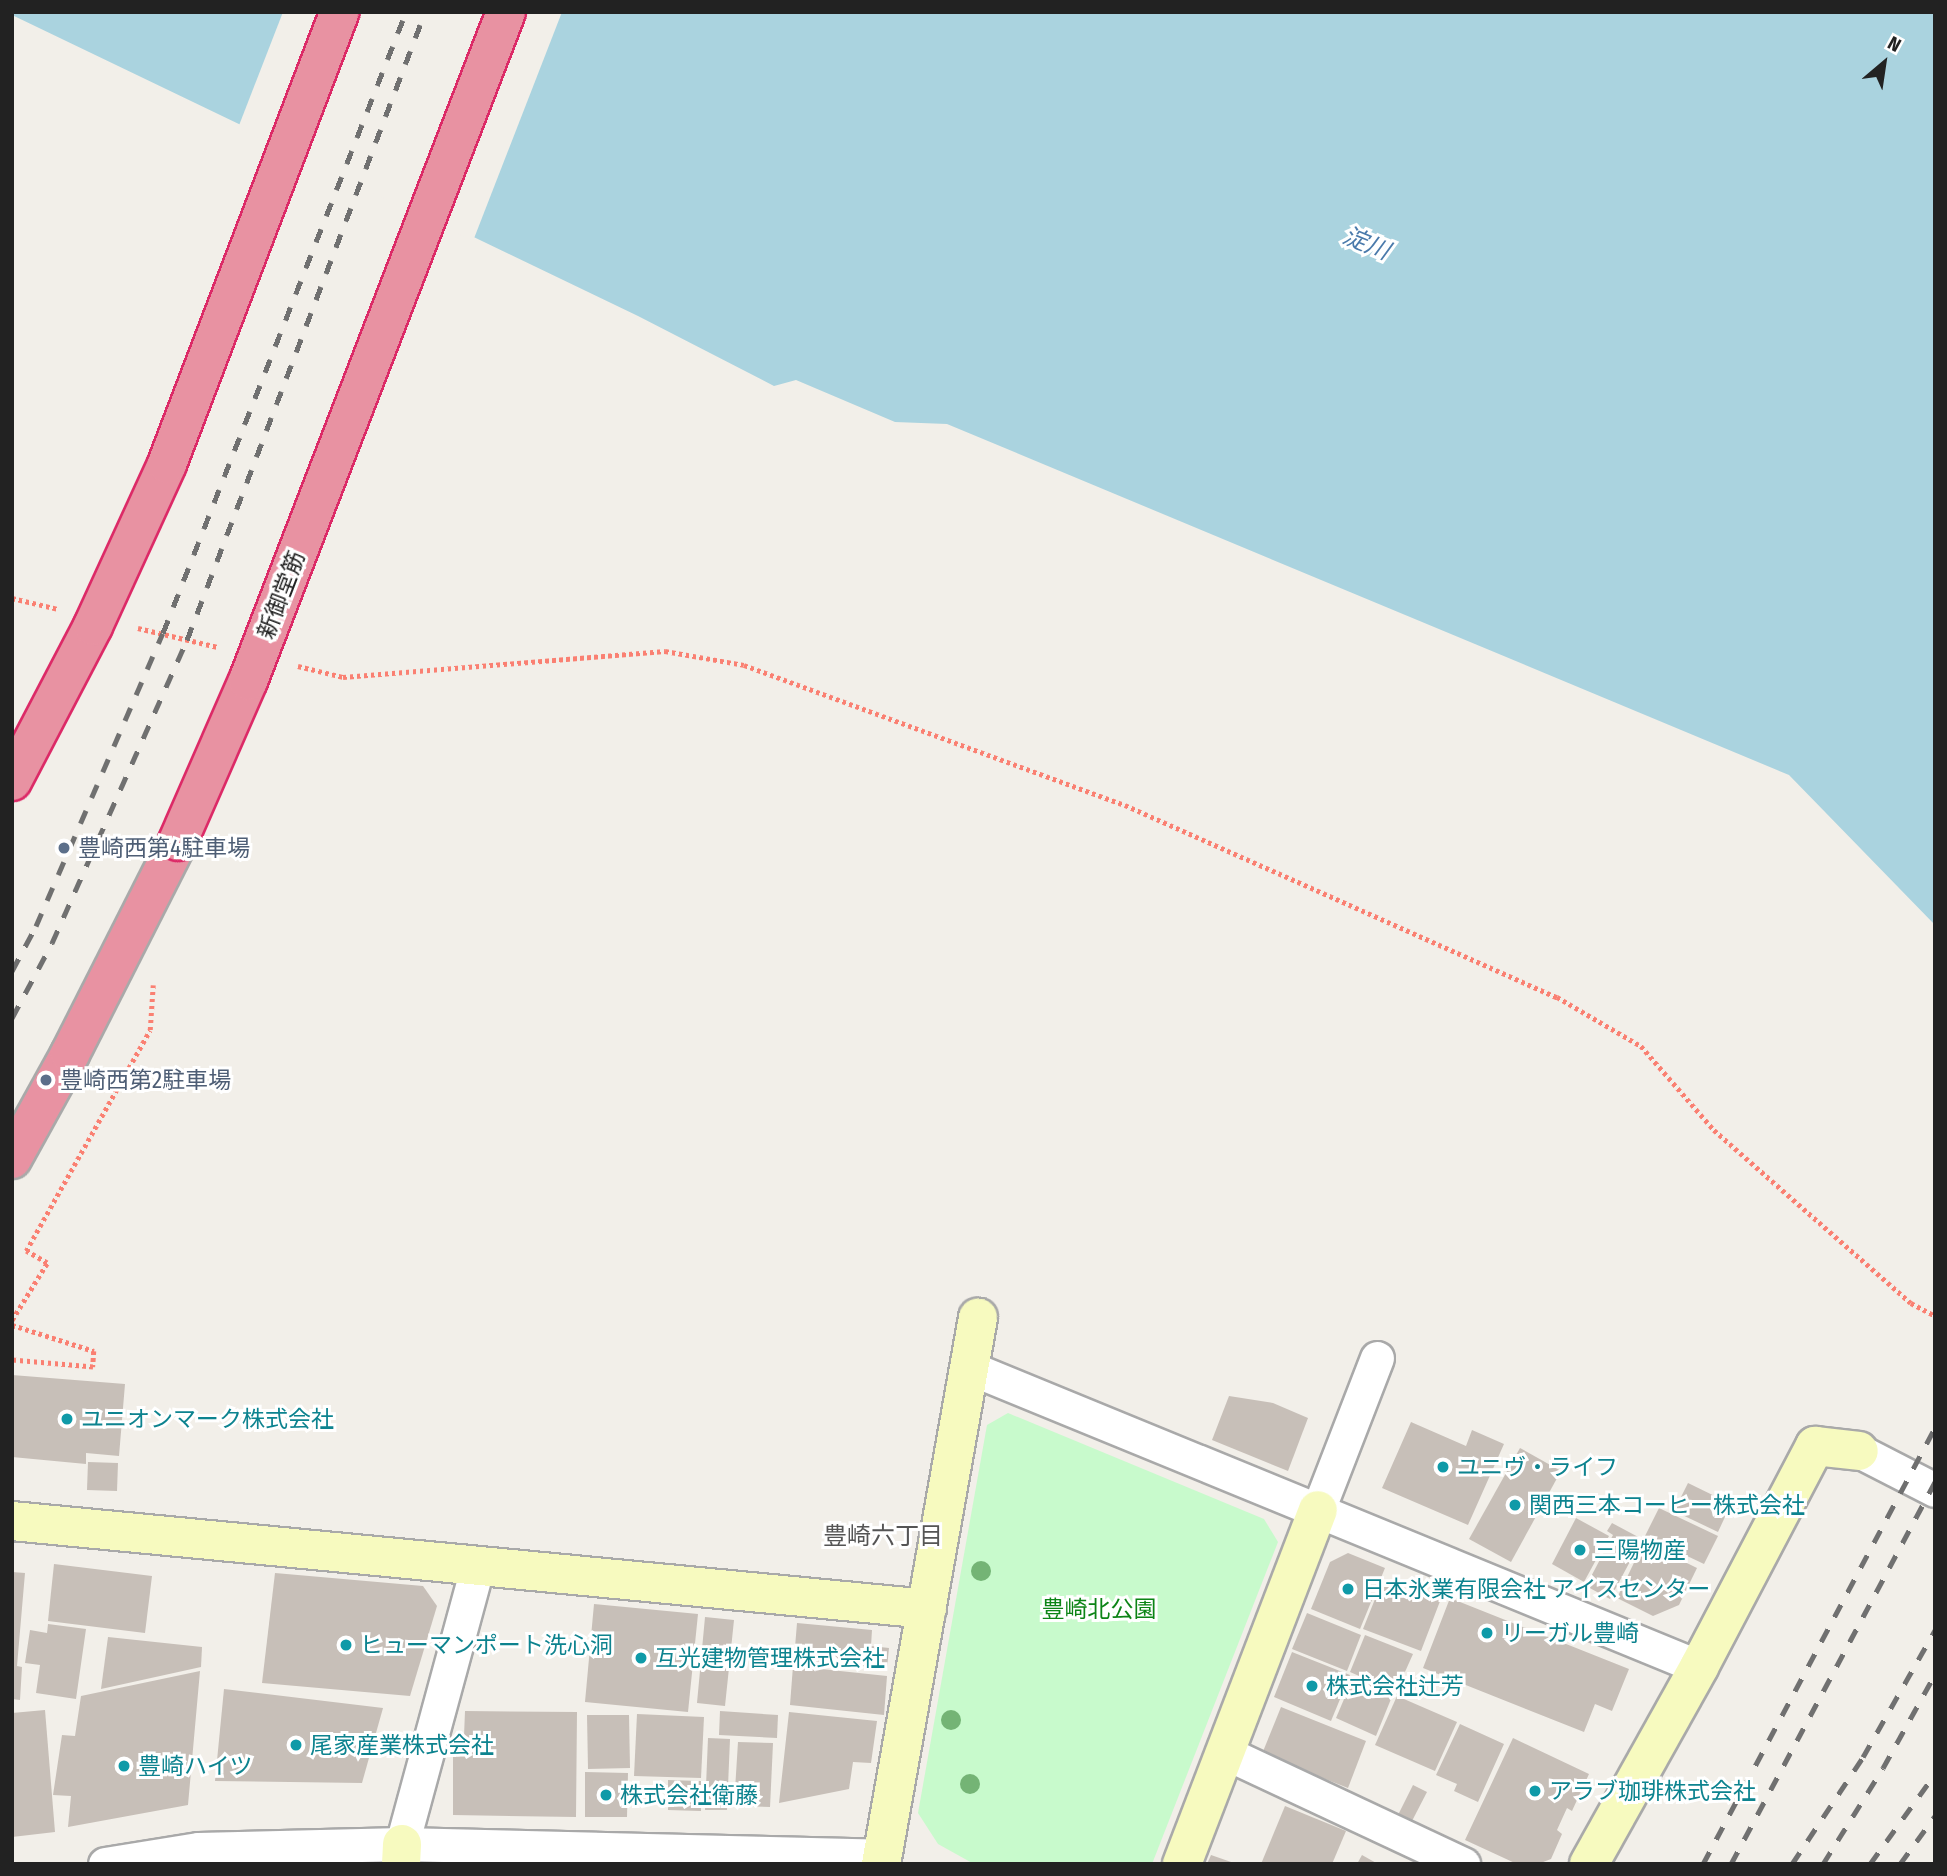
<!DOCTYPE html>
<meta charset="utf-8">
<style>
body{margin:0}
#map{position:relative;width:1947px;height:1876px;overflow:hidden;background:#f2efe9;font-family:"Fira Sans Condensed","Noto Sans JP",sans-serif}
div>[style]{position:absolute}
.park>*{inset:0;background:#c8facc}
.water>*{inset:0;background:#aad3df}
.pier>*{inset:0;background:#f2efe9}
.building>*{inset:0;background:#c7bfb8}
.path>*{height:4.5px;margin-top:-2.25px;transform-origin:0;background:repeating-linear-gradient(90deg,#fa8072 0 3.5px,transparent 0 7px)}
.roads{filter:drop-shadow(2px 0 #a9a9a9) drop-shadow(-2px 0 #a9a9a9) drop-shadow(0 2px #a9a9a9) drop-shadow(0 -2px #a9a9a9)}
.street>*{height:33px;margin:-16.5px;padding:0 16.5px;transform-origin:16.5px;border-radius:16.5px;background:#fff}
.secondary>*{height:38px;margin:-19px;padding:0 19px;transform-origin:19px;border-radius:19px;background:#f7fabf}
.highway>*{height:38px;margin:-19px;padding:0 19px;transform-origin:19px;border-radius:19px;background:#e892a2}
.rail>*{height:5px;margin-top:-2.5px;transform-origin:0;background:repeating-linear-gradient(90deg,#707070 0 14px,transparent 0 28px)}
.bridges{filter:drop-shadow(2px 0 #dc2a67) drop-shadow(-2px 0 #dc2a67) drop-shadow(0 2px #dc2a67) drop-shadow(0 -2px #dc2a67)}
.highway-bridge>*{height:38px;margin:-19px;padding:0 19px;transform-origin:19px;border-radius:19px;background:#e892a2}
.trees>*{width:20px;height:20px;margin:-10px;border-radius:50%;background:#74b475}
.dots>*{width:19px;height:19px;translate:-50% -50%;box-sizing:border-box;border:4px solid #fff;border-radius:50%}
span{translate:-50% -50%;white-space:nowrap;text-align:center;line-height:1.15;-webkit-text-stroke:6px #fff;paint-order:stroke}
.street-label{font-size:23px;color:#222}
.service-label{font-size:23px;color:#4e5e75}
.left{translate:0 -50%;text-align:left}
.culture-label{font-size:23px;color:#0d838f}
.park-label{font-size:23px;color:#0c8416}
.water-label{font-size:24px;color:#4a7aab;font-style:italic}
.neighbourhood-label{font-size:24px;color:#555}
.frame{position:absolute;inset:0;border:14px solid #222;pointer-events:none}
.north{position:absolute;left:1849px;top:28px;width:70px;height:70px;-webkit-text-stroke:5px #fff;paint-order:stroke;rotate:29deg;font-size:19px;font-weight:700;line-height:28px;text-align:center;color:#222}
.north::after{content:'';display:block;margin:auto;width:24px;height:32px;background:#222;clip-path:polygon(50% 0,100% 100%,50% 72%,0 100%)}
</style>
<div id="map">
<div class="park">
<div style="clip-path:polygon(1008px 1413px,1264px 1519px,1278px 1542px,1152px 1864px,974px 1864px,938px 1844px,918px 1813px,987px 1425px)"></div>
</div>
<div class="water">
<div style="clip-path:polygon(12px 12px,1935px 12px,1935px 925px,1789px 775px,947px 424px,895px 422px,796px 380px,774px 386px,638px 316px,12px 15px)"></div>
</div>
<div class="pier">
<div style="clip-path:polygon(283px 12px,562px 12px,473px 241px,238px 128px)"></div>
</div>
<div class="building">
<div style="clip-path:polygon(12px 1375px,125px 1384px,119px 1456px,86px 1453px,86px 1464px,12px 1457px)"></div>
<div style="clip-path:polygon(1229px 1396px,1273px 1403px,1308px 1418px,1288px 1471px,1212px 1440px)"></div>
<div style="clip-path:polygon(1411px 1422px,1466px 1446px,1472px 1430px,1504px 1444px,1468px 1525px,1382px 1488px)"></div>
<div style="clip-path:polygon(1520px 1448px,1561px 1471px,1511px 1562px,1469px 1539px)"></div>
<div style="clip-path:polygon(88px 1462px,118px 1463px,117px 1491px,87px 1490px)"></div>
<div style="clip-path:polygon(1688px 1483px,1731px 1504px,1718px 1532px,1674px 1511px)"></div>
<div style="clip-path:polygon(1659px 1508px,1718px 1536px,1704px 1564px,1645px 1536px)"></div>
<div style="clip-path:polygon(1576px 1518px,1609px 1536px,1584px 1582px,1552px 1564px)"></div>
<div style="clip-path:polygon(1612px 1523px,1642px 1539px,1610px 1599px,1586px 1586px,1613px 1535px,1607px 1531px)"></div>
<div style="clip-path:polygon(1644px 1542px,1697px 1568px,1679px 1605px,1653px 1616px,1617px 1598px)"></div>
<div style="clip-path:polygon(1348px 1553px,1385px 1568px,1360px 1629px,1311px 1609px,1330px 1562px)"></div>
<div style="clip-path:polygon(54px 1564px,152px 1576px,145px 1633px,48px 1621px)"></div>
<div style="clip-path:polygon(12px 1572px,25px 1573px,17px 1666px,22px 1667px,20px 1700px,12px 1699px)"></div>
<div style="clip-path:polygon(275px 1573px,423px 1586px,437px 1606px,410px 1696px,262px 1683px)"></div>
<div style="clip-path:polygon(1381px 1584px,1414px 1596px,1418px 1587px,1442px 1596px,1421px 1651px,1363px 1629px)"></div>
<div style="clip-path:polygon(1450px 1598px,1629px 1669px,1612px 1711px,1595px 1704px,1584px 1732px,1423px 1668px)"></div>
<div style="clip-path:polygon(594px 1604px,698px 1614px,688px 1712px,585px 1702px)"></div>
<div style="clip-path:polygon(1307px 1613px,1361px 1635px,1347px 1671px,1292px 1649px)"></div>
<div style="clip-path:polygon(705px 1617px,734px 1620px,725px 1706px,697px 1703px)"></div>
<div style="clip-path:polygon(797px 1623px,872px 1630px,871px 1646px,889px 1648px,887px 1668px,794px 1659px)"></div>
<div style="clip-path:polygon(48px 1624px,86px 1629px,76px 1699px,36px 1693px,40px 1665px,25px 1663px,30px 1630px,47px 1633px)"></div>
<div style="clip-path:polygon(1365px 1635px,1413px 1654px,1396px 1692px,1350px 1672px)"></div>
<div style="clip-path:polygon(108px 1637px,202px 1647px,201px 1667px,101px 1689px)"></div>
<div style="clip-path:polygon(1292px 1652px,1350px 1675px,1331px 1721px,1274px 1697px)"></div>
<div style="clip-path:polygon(793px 1666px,887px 1676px,884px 1715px,790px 1705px)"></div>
<div style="clip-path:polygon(200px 1671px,188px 1805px,68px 1827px,71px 1796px,53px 1795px,62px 1735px,75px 1736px,81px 1696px)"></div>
<div style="clip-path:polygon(1353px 1678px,1393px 1694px,1376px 1736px,1336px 1718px)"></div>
<div style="clip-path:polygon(224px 1689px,383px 1708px,362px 1783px,215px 1781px)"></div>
<div style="clip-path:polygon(1397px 1696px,1457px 1722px,1435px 1771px,1375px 1745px)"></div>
<div style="clip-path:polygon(1281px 1707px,1366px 1741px,1348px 1788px,1262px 1754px)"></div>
<div style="clip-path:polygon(45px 1710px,55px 1832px,12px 1837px,12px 1713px)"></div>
<div style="clip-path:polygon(465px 1711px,577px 1712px,576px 1817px,453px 1815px,453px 1736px,464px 1736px)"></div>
<div style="clip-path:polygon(720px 1711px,778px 1715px,777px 1738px,719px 1735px)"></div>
<div style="clip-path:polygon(789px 1712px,877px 1721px,871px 1763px,853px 1762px,849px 1789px,779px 1803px)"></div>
<div style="clip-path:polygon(637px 1714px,704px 1717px,701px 1778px,634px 1776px)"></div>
<div style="clip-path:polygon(587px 1715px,629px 1715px,630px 1768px,588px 1769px)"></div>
<div style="clip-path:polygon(1460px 1724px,1504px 1744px,1478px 1802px,1454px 1791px,1457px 1784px,1436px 1775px)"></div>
<div style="clip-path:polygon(708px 1738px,730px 1739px,727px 1810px,705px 1810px)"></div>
<div style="clip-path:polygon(1513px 1738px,1589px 1774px,1572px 1811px,1567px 1808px,1557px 1830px,1562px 1834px,1551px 1859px,1538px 1864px,1517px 1864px,1465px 1840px)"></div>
<div style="clip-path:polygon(738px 1742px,773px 1743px,770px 1807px,734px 1806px)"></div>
<div style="clip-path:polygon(585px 1772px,628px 1773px,627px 1817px,585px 1817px)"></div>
<div style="clip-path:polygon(668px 1780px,701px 1781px,701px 1811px,668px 1810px)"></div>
<div style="clip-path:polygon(1413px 1785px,1427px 1792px,1412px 1821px,1398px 1815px)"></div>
<div style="clip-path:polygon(1285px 1806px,1346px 1831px,1332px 1864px,1261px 1864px)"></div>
<div style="clip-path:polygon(1211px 1855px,1234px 1863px,1234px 1864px,1207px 1864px)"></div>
<div style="clip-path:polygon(1362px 1855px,1378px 1864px,1357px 1864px)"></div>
</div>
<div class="path">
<div style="left:12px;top:598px;width:47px;rotate:13.4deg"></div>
<div style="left:138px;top:628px;width:82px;rotate:13.4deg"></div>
<div style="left:298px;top:666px;width:46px;rotate:13.7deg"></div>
<div style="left:343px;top:677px;width:323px;rotate:-4.6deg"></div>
<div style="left:665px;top:651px;width:80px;rotate:10deg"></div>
<div style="left:744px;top:665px;width:406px;rotate:20.2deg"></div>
<div style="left:1125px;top:805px;width:473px;rotate:24deg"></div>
<div style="left:1557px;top:997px;width:97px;rotate:30.3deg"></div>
<div style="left:1641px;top:1046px;width:111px;rotate:49deg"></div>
<div style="left:1714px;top:1130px;width:262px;rotate:41.3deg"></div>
<div style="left:1911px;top:1303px;width:27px;rotate:28deg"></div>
<div style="left:12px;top:1320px;width:67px;rotate:-58.4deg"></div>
<div style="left:47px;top:1263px;width:24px;rotate:-150deg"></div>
<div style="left:26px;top:1251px;width:253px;rotate:-60.7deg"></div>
<div style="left:150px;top:1030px;width:45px;rotate:-86.2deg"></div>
<div style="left:12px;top:1325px;width:86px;rotate:17.6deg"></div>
<div style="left:94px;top:1351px;width:16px;rotate:94deg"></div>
<div style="left:93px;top:1367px;width:81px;rotate:-175.1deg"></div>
</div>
<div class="roads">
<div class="street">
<div style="left:970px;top:1368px;width:788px;rotate:22.3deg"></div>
<div style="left:1859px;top:1451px;width:85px;rotate:27.2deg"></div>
<div style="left:1318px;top:1510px;width:163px;rotate:-68.8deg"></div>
<div style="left:1226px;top:1753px;width:262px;rotate:25.1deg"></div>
<div style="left:402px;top:1844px;width:287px;rotate:-74.8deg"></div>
<div style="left:105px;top:1864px;width:94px;rotate:-9.2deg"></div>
<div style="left:198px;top:1849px;width:204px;rotate:-1.4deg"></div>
<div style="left:402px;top:1844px;width:480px;rotate:1.4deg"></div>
</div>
<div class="secondary">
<div style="left:12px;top:1521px;width:919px;rotate:5.49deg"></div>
<div style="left:401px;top:1864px;width:20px;rotate:-87deg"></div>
<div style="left:881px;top:1864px;width:555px;rotate:-79.93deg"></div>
<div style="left:1182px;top:1864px;width:379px;rotate:-69deg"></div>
<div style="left:1589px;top:1864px;width:226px;rotate:-60.8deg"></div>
<div style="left:1699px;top:1667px;width:250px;rotate:-62.3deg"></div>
<div style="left:1815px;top:1446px;width:44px;rotate:6.5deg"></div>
</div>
<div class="highway">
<div style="left:12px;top:1159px;width:120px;rotate:-61.1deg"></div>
<div style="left:70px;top:1054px;width:239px;rotate:-63.1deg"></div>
</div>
</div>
<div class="rail">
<div style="left:12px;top:971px;width:51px;rotate:-61.9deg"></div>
<div style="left:36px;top:926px;width:319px;rotate:-66.6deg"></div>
<div style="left:163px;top:633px;width:667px;rotate:-68.63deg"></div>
<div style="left:12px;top:1018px;width:85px;rotate:-61.9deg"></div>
<div style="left:52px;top:943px;width:332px;rotate:-66deg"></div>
<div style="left:187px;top:640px;width:672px;rotate:-69.24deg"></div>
<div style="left:1703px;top:1864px;width:495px;rotate:-62deg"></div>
<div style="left:1731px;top:1864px;width:433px;rotate:-61.9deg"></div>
<div style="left:1792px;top:1864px;width:128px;rotate:-56.4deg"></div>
<div style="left:1863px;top:1757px;width:146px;rotate:-60.4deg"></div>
<div style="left:1823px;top:1864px;width:113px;rotate:-58deg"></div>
<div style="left:1883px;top:1768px;width:107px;rotate:-61deg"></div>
<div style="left:1870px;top:1864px;width:111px;rotate:-54.2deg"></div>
<div style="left:1900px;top:1864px;width:59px;rotate:-53.9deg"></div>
</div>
<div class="bridges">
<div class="highway-bridge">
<div style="left:12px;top:781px;width:175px;rotate:-62.4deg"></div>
<div style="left:93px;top:626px;width:178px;rotate:-65.4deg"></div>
<div style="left:167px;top:464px;width:484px;rotate:-69.1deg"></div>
<div style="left:178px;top:841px;width:175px;rotate:-66.4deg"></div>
<div style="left:248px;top:681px;width:717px;rotate:-68.91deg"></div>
</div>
</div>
<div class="trees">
<div style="left:981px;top:1571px"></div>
<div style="left:951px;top:1720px"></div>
<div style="left:970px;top:1784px"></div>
</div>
<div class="dots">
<div style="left:64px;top:848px;background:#5c6f8a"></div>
<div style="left:46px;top:1080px;background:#5c6f8a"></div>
<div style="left:67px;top:1419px;background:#0f9aa8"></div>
<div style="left:1443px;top:1467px;background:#0f9aa8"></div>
<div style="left:1515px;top:1505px;background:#0f9aa8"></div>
<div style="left:1580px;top:1550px;background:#0f9aa8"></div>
<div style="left:1348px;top:1589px;background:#0f9aa8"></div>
<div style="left:1487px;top:1633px;background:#0f9aa8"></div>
<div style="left:346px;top:1645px;background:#0f9aa8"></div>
<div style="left:641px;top:1658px;background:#0f9aa8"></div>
<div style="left:1312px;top:1686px;background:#0f9aa8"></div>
<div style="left:296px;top:1745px;background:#0f9aa8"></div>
<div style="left:124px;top:1766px;background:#0f9aa8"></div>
<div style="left:1535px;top:1791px;background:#0f9aa8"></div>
<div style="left:606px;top:1795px;background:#0f9aa8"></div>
</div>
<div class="street-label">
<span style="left:281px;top:595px;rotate:-69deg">新御堂筋</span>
</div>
<div class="service-label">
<span class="left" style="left:78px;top:848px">豊崎西第4駐車場</span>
<span class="left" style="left:60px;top:1080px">豊崎西第2駐車場</span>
</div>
<div class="culture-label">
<span class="left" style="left:81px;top:1419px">ユニオンマーク株式会社</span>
<span class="left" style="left:1457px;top:1467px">ユニヴ・ライフ</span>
<span class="left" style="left:1529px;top:1505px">関西三本コーヒー株式会社</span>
<span class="left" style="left:1594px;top:1550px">三陽物産</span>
<span class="left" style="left:1362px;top:1589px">日本氷業有限会社 アイスセンター</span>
<span class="left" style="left:1501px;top:1633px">リーガル豊崎</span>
<span class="left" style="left:360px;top:1645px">ヒューマンポート洗心洞</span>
<span class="left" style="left:655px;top:1658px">互光建物管理株式会社</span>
<span class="left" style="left:1326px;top:1686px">株式会社辻芳</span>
<span class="left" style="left:310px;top:1745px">尾家産業株式会社</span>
<span class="left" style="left:138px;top:1766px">豊崎ハイツ</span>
<span class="left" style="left:1549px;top:1791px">アラブ珈琲株式会社</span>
<span class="left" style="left:620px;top:1795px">株式会社衛藤</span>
</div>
<div class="park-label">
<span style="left:1099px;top:1609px">豊崎北公園</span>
</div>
<div class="water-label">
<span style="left:1366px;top:244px;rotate:22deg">淀川</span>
</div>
<div class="neighbourhood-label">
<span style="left:883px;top:1537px">豊崎六丁目</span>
</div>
<div class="frame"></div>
<div class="north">N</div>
</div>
